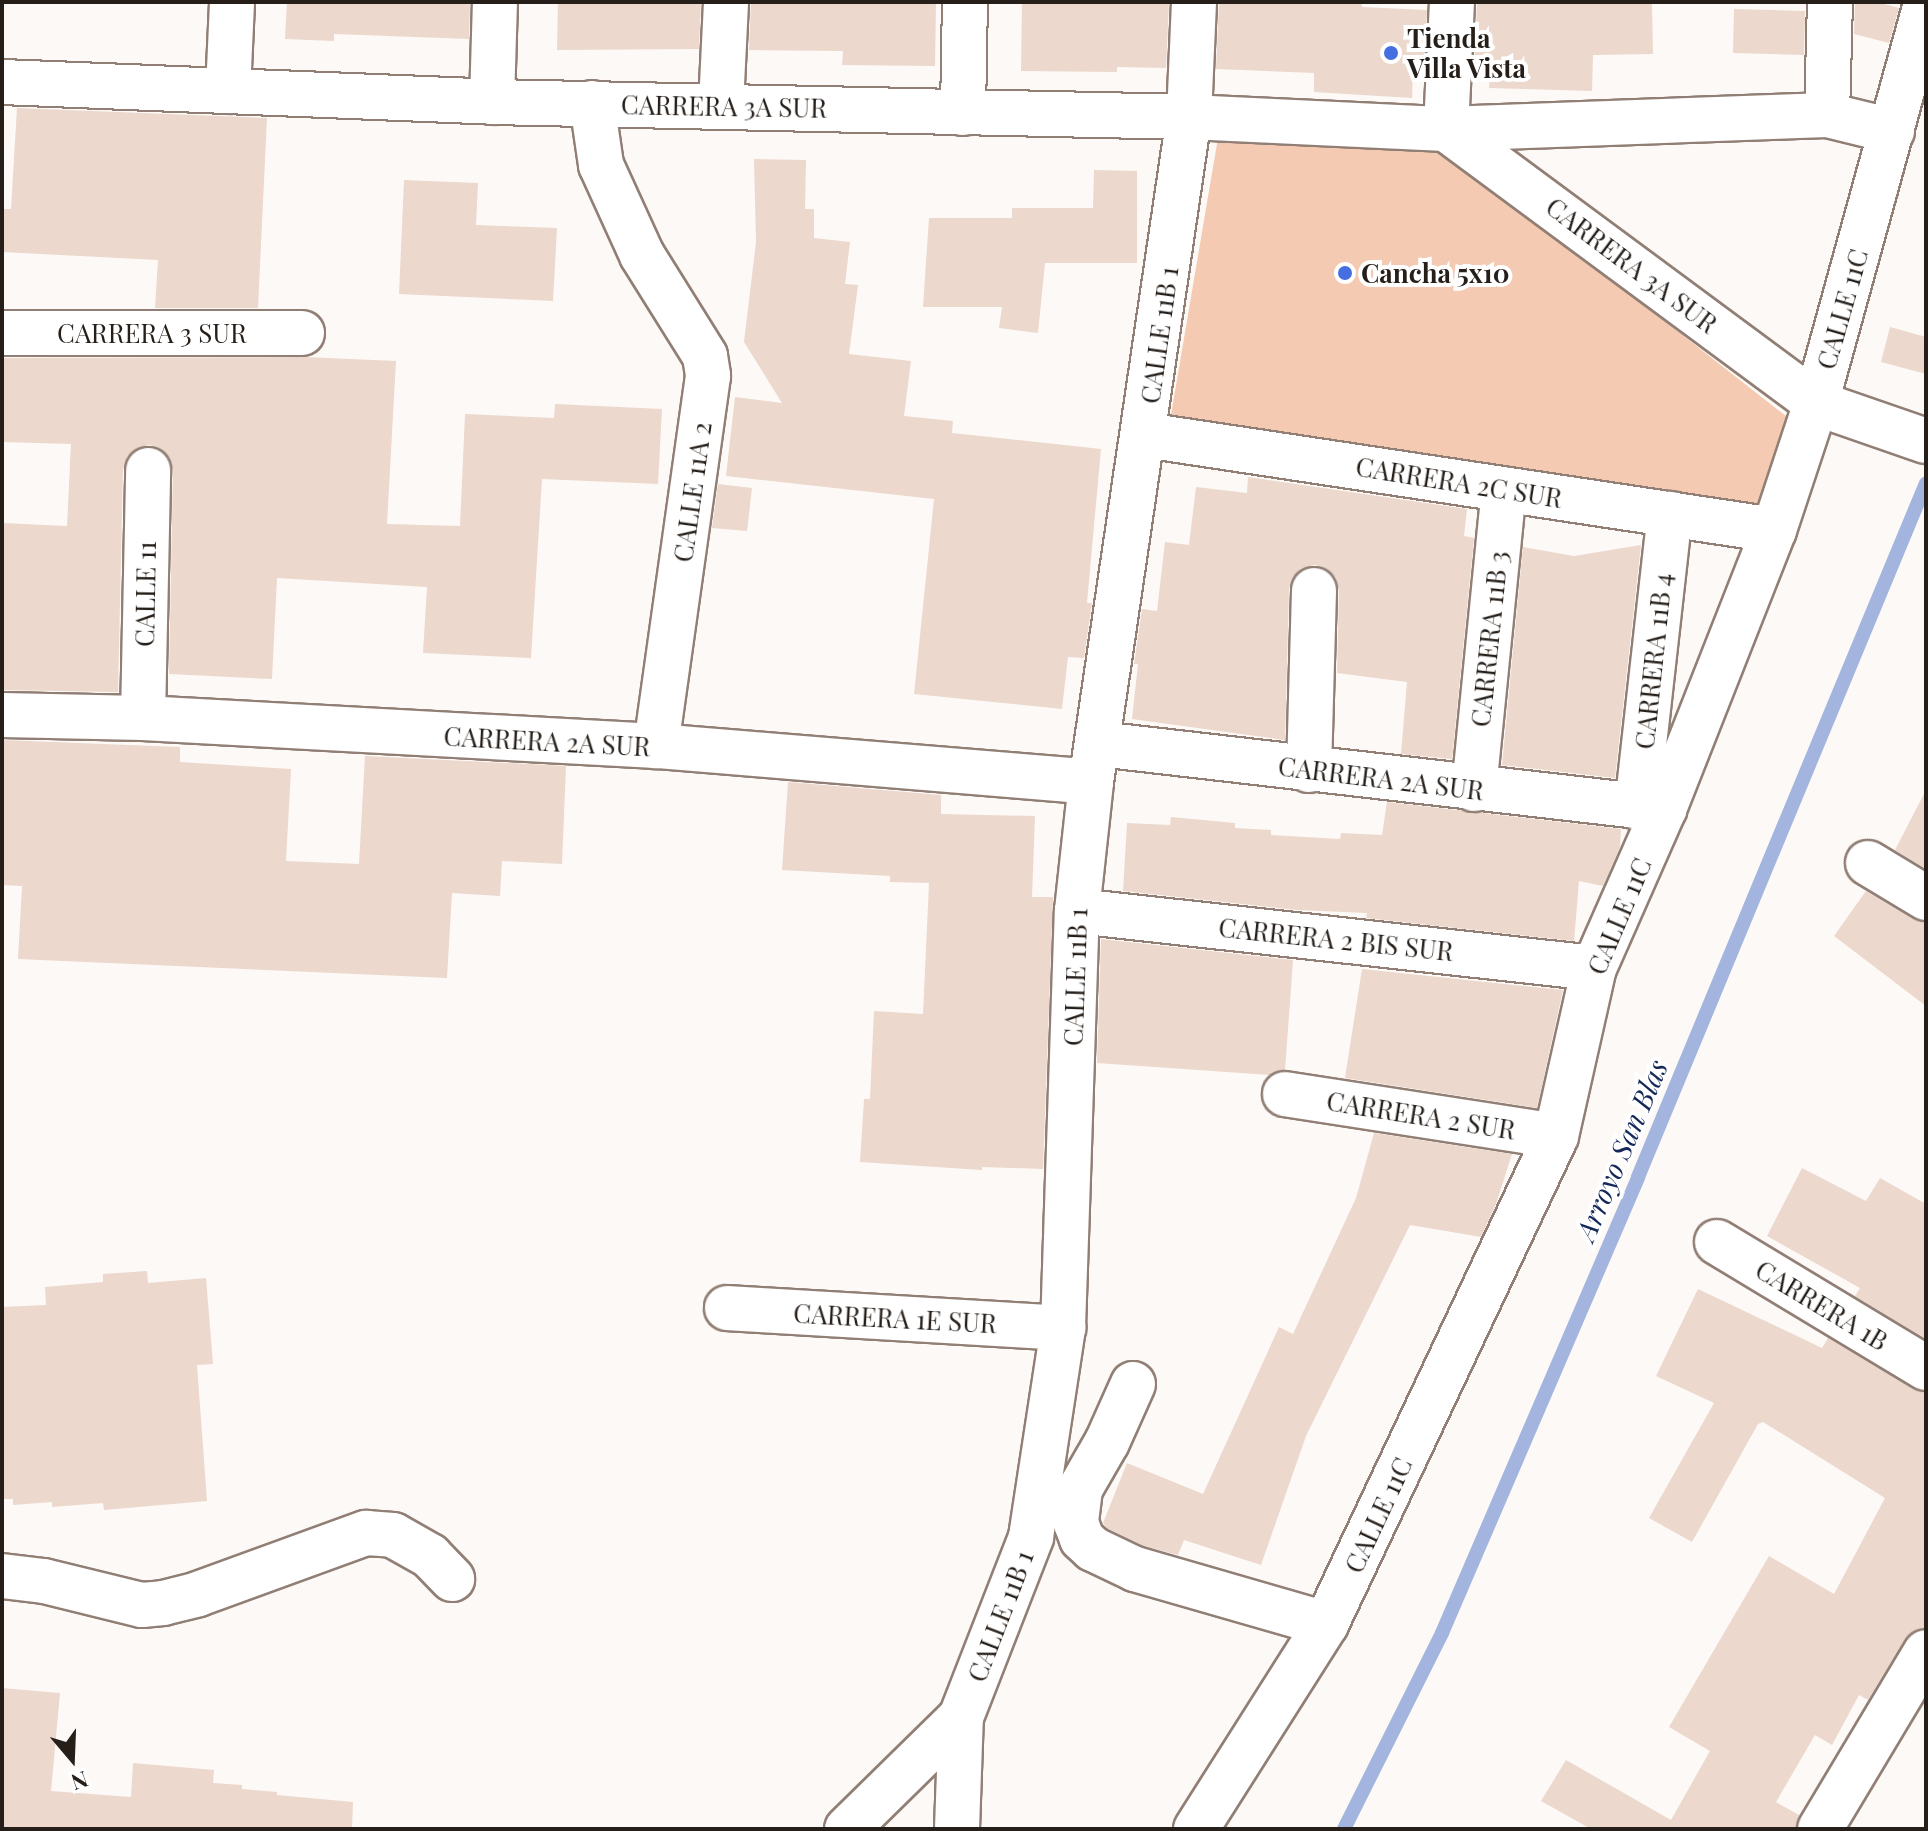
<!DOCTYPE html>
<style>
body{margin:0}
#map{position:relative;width:1928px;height:1831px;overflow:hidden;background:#fdf9f7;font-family:"Playfair Display",serif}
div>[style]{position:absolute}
.green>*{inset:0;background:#f4cab2}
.stream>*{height:14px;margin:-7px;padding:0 7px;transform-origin:7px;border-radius:7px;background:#a3b5de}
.building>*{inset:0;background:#ecd8cc}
.roads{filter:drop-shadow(2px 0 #917f75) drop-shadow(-2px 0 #917f75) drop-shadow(0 2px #917f75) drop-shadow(0 -2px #917f75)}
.minor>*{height:44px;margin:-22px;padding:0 22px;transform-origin:22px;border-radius:22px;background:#fff}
.dots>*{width:22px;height:22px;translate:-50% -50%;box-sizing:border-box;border:4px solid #fff;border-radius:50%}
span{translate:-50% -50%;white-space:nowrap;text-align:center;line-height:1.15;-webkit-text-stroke:8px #fff;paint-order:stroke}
.poi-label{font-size:26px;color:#251e19;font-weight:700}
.left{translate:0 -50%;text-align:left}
.street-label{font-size:26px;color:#251e19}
.water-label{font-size:28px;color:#16285a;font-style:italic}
.frame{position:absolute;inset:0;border:4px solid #251e19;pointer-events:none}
.north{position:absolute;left:32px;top:1719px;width:80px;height:80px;-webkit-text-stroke:6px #fff;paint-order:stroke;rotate:161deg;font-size:22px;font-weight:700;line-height:32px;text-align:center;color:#251e19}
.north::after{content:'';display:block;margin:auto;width:28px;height:36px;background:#251e19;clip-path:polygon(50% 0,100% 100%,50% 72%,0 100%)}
</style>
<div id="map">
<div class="green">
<div style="clip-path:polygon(1219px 132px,1440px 145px,1791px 420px,1765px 510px,1171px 415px)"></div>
</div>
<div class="stream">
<div style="left:1344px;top:1829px;width:219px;rotate:-63.4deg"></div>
<div style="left:1442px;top:1633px;width:496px;rotate:-66.7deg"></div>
<div style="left:1638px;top:1177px;width:751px;rotate:-67.46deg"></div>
</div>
<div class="building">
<div style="clip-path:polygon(287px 2px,470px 2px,469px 39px,334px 34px,334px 41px,285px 39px)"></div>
<div style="clip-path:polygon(558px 2px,701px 2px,699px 49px,557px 50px)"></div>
<div style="clip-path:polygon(751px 2px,936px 2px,935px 66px,842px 65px,843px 51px,749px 50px)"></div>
<div style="clip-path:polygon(1022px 2px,1169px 2px,1166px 68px,1117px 67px,1117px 72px,1021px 71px)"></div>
<div style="clip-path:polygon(1219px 2px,1362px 4px,1362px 7px,1427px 10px,1424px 72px,1413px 72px,1412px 98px,1314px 92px,1314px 73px,1216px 69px)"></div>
<div style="clip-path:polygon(1477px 2px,1652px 2px,1653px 54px,1593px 55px,1592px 91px,1489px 88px,1490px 75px,1474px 74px)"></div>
<div style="clip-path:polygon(1855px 2px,1877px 2px,1899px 8px,1889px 43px,1854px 34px)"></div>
<div style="clip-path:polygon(1734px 9px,1805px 11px,1804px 55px,1733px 53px)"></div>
<div style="clip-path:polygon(17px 108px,267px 118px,258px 308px,155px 308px,158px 260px,2px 252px,2px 209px,11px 209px)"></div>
<div style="clip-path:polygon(754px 159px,806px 160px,805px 209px,814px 209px,814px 238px,850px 242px,845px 284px,858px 285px,849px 354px,911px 361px,904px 416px,953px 421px,952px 433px,1101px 449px,1087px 603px,1092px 603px,1084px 658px,1068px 657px,1062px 709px,914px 694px,934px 499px,726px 476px,735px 397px,782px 403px,744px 342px,756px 242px)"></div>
<div style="clip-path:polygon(1094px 170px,1137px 171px,1137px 263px,1045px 263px,1038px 333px,999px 328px,1002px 307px,923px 307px,929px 218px,1012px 218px,1012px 208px,1093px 208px)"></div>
<div style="clip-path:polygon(404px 180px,478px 183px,476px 225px,557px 228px,553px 301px,399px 294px)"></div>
<div style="clip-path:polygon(1890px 327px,1926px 337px,1926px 374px,1881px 362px)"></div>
<div style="clip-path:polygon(305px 357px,396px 361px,387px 524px,460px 526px,465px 414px,554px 418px,555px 404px,662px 409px,658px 484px,542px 479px,531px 658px,423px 653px,427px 587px,277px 578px,272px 679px,169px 674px,173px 470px,169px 457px,160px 448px,149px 445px,137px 448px,127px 456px,123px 470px,118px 692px,2px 690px,2px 523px,67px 526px,71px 444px,2px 442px,2px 358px)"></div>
<div style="clip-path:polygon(1248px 477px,1467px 509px,1464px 536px,1474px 538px,1452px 759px,1401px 754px,1407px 682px,1337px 673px,1339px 590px,1336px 577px,1326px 568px,1315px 565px,1301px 568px,1292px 578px,1289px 589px,1285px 740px,1132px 719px,1138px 664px,1134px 664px,1142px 609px,1157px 611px,1165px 542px,1189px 545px,1196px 487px,1247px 493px)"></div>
<div style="clip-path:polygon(718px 484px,752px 488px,747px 531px,712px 528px)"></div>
<div style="clip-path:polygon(1641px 545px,1615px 778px,1502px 765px,1523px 547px,1574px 556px)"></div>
<div style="clip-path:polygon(2px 740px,180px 747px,180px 762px,291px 769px,286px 861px,359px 864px,365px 756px,566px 766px,562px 864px,502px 861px,500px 896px,452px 893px,447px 978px,18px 959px,22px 886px,2px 885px)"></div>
<div style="clip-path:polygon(788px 782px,941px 795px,941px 814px,1035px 816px,1032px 897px,1053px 897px,1043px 1169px,982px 1167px,982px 1170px,860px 1162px,864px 1099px,870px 1099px,874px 1011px,923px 1014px,929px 883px,890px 882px,890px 876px,782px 870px)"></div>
<div style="clip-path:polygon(1926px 790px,1926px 869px,1895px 850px)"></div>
<div style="clip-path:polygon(1387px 802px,1621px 829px,1620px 847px,1603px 886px,1579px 881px,1574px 941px,1366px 918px,1367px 913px,1297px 910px,1123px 891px,1127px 823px,1170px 825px,1171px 817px,1235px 823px,1235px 828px,1271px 830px,1271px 835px,1340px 839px,1341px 833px,1382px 835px)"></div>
<div style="clip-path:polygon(1866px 891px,1913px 919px,1926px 923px,1926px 1006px,1834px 936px)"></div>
<div style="clip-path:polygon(1101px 939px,1293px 960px,1285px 1070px,1270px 1075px,1097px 1063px)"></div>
<div style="clip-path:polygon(1362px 969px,1563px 990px,1537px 1108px,1345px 1078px)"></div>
<div style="clip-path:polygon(1374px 1133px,1512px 1154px,1496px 1204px,1481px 1237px,1410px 1225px,1306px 1436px,1261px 1565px,1184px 1540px,1178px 1555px,1144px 1546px,1107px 1528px,1103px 1523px,1127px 1463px,1203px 1494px,1279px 1327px,1293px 1334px,1356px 1198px)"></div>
<div style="clip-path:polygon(1802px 1168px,1866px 1201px,1880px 1178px,1926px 1204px,1926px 1339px,1855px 1296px,1860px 1288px,1767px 1236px)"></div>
<div style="clip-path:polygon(147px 1271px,148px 1283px,206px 1278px,213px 1364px,197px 1365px,207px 1501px,104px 1510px,103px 1503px,52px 1507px,52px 1502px,13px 1505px,13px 1499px,2px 1499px,2px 1307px,46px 1305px,45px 1287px,103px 1282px,103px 1274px)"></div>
<div style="clip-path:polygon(1698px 1289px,1822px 1348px,1828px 1338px,1913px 1389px,1926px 1393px,1926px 1627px,1915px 1630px,1905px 1639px,1868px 1700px,1859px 1695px,1832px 1745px,1815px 1735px,1776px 1802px,1799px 1815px,1795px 1829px,1591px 1829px,1541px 1801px,1566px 1760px,1671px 1820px,1710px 1751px,1669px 1727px,1769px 1556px,1834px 1594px,1885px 1498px,1763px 1422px,1758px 1424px,1692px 1542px,1649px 1518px,1714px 1403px,1656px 1376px)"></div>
<div style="clip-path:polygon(2px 1688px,60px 1693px,51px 1791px,131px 1797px,133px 1763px,214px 1770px,213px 1783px,242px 1785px,242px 1789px,277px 1792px,277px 1795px,353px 1802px,352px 1829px,2px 1829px)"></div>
</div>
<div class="roads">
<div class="minor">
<div style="left:2px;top:82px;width:490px;rotate:2.3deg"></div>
<div style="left:492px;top:102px;width:697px;rotate:1.23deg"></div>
<div style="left:1189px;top:117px;width:257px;rotate:2.7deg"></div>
<div style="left:1446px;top:129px;width:381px;rotate:-2.1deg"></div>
<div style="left:1827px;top:115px;width:67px;rotate:13.8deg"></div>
<div style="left:228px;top:91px;width:89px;rotate:-87.4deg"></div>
<div style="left:492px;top:102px;width:100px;rotate:-88.3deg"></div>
<div style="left:592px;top:103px;width:63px;rotate:81.7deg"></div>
<div style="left:601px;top:165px;width:99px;rotate:65.5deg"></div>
<div style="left:642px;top:255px;width:119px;rotate:58deg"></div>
<div style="left:705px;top:356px;width:20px;rotate:81deg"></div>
<div style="left:708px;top:376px;width:374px;rotate:98deg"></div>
<div style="left:721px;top:105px;width:103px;rotate:-87.2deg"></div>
<div style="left:963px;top:113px;width:111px;rotate:-89deg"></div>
<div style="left:1827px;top:115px;width:113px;rotate:-88.5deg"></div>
<div style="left:1446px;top:129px;width:460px;rotate:36.5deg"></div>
<div style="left:1816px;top:403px;width:116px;rotate:19.1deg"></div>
<div style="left:1446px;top:129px;width:127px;rotate:-87.3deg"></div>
<div style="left:2px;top:333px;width:300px"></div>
<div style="left:1145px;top:435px;width:636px;rotate:8.59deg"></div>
<div style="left:2px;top:715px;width:141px;rotate:1.2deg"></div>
<div style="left:143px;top:718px;width:514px;rotate:3.12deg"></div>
<div style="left:656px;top:746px;width:436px;rotate:4.7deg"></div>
<div style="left:143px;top:718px;width:248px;rotate:-88.8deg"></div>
<div style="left:1099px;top:744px;width:569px;rotate:6.56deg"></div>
<div style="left:1309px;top:770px;width:180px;rotate:-88.4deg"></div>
<div style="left:1474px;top:789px;width:301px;rotate:-84.3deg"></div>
<div style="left:1637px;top:807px;width:295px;rotate:-83.6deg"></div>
<div style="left:1868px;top:863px;width:68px;rotate:31.1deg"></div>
<div style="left:1077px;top:911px;width:520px;rotate:6.29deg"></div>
<div style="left:1285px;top:1094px;width:274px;rotate:8.8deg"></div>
<div style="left:1717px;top:1242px;width:244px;rotate:31.1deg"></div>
<div style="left:727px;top:1308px;width:337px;rotate:3.4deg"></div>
<div style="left:1133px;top:1384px;width:64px;rotate:114.1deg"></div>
<div style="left:1107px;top:1442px;width:54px;rotate:119.9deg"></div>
<div style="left:1080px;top:1489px;width:34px;rotate:97deg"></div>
<div style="left:1076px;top:1523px;width:17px;rotate:69deg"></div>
<div style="left:1082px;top:1539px;width:15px;rotate:42deg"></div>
<div style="left:1093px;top:1549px;width:47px;rotate:25.5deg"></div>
<div style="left:1135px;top:1569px;width:199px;rotate:16.1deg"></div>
<div style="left:2px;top:1576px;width:42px;rotate:6.8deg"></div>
<div style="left:44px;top:1581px;width:101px;rotate:13.8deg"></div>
<div style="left:142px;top:1605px;width:21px;rotate:-5deg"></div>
<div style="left:163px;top:1603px;width:36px;rotate:-14deg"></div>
<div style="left:198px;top:1594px;width:179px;rotate:-20deg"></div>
<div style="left:366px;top:1533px;width:27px;rotate:4deg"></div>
<div style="left:393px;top:1535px;width:43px;rotate:29.6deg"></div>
<div style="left:430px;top:1556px;width:32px;rotate:46deg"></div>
<div style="left:847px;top:1829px;width:160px;rotate:-44.5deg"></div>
<div style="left:957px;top:1829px;width:112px;rotate:-88deg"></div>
<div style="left:961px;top:1717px;width:193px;rotate:-68.7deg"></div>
<div style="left:1031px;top:1537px;width:211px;rotate:-81.3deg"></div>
<div style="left:1063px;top:1328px;width:417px;rotate:-88.1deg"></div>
<div style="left:1077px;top:911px;width:130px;rotate:-83.8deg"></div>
<div style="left:1091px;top:782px;width:672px;rotate:-81.62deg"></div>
<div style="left:1189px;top:117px;width:115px;rotate:-87.5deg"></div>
<div style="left:1196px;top:1829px;width:243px;rotate:-57.6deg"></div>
<div style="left:1326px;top:1624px;width:539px;rotate:-64.76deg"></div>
<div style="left:1556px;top:1136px;width:172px;rotate:-77.3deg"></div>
<div style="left:1594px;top:968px;width:174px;rotate:-66.2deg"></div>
<div style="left:1664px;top:809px;width:300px;rotate:-68.5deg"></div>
<div style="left:1774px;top:530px;width:134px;rotate:-71.7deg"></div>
<div style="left:1816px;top:403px;width:414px;rotate:-74.6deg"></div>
<div style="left:1820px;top:1829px;width:206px;rotate:-59.1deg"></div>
</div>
</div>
<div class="dots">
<div style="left:1391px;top:53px;background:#456fe1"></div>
<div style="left:1345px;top:273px;background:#456fe1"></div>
</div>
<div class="poi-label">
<span class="left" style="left:1407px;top:53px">Tienda<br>Villa Vista</span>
<span class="left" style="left:1361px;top:273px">Cancha 5x10</span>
</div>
<div class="street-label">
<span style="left:724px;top:106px;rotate:1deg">CARRERA 3A SUR</span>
<span style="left:1632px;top:265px;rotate:37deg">CARRERA 3A SUR</span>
<span style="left:1842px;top:309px;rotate:-74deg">CALLE 11C</span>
<span style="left:152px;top:333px">CARRERA 3 SUR</span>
<span style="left:1159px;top:335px;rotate:-82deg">CALLE 11B 1</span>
<span style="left:1459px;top:482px;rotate:9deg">CARRERA 2C SUR</span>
<span style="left:692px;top:492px;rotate:-82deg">CALLE 11A 2</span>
<span style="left:145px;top:594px;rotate:-89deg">CALLE 11</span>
<span style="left:1489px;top:639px;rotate:-84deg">CARRERA 11B 3</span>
<span style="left:1653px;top:661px;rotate:-84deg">CARRERA 11B 4</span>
<span style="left:547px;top:741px;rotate:3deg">CARRERA 2A SUR</span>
<span style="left:1381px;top:778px;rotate:7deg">CARRERA 2A SUR</span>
<span style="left:1619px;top:916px;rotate:-67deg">CALLE 11C</span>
<span style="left:1336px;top:939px;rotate:6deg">CARRERA 2 BIS SUR</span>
<span style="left:1075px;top:977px;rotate:-88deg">CALLE 11B 1</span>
<span style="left:1421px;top:1115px;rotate:9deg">CARRERA 2 SUR</span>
<span style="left:1822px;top:1305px;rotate:31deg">CARRERA 1B</span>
<span style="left:895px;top:1318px;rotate:3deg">CARRERA 1E SUR</span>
<span style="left:1378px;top:1515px;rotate:-65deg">CALLE 11C</span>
<span style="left:1000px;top:1616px;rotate:-69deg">CALLE 11B 1</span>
</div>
<div class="water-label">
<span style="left:1621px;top:1150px;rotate:-67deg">Arroyo San Blas</span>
</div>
<div class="frame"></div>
<div class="north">N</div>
</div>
